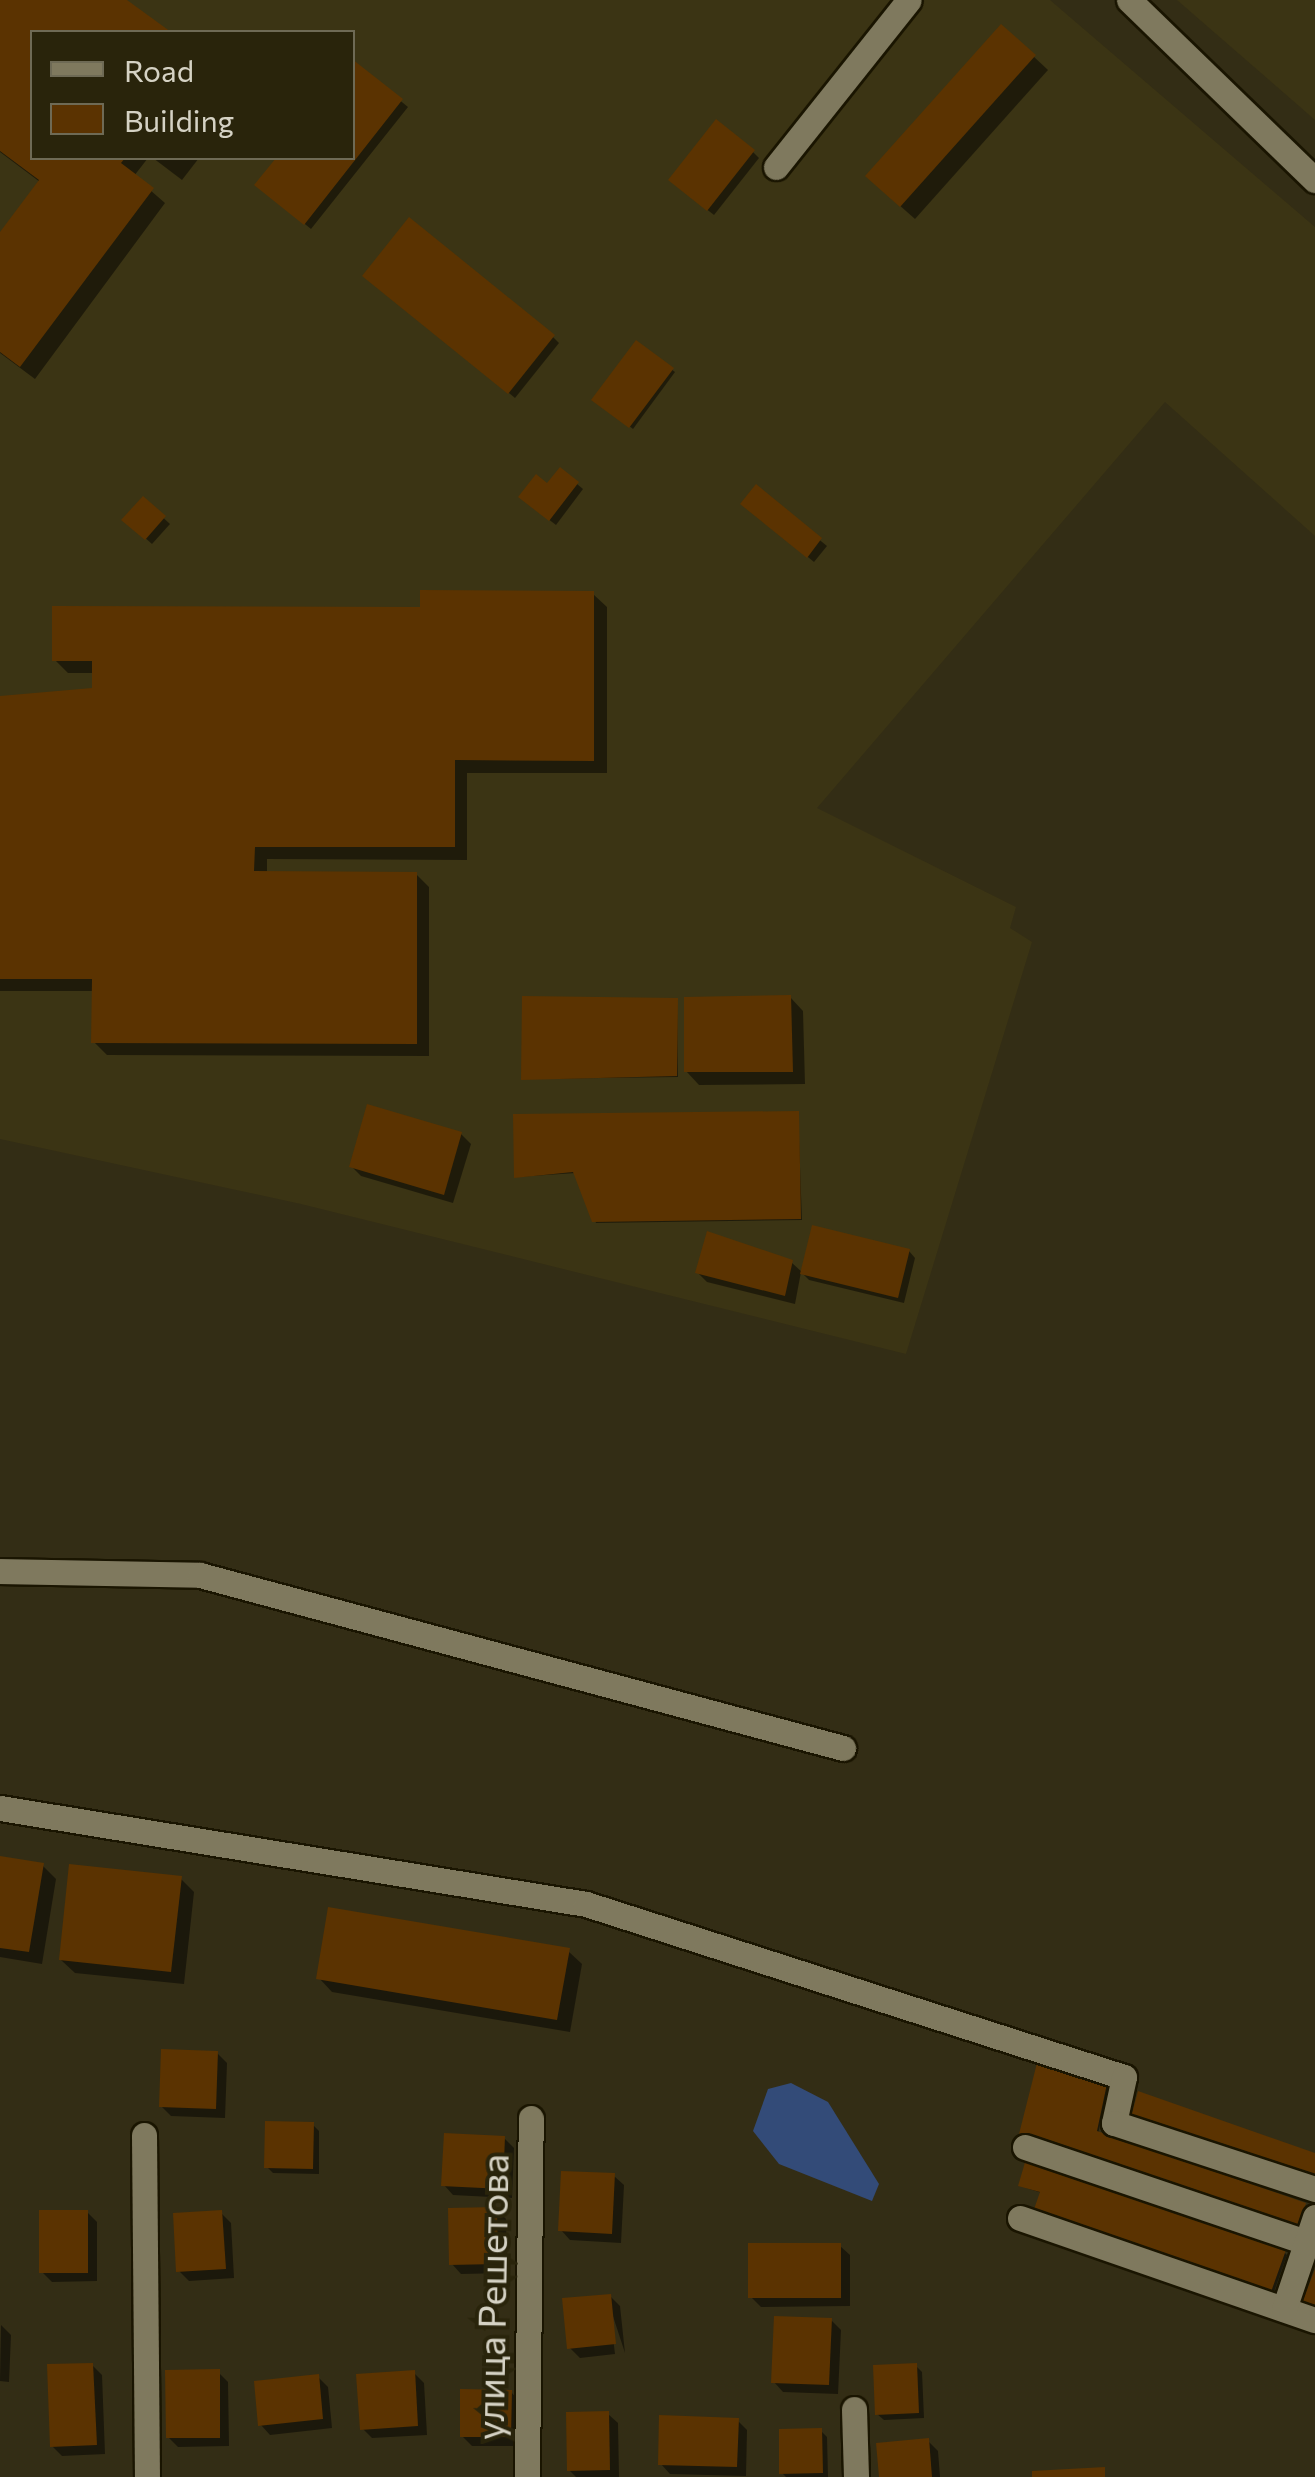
<!DOCTYPE html>
<meta charset="utf-8">
<style>
body{margin:0}
#map{position:relative;width:1315px;height:2477px;overflow:hidden;background:#332d15;font-family:Commissioner,sans-serif}
div>[style]{position:absolute}
.built>*{inset:0;background:#3b3414}
.water>*{inset:0;background:#334b78}
.shadow>*{inset:0;background:#0007}
.building>*{inset:0;background:#5b3301}
.roads{filter:drop-shadow(2px 0 #1a1501) drop-shadow(-2px 0 #1a1501) drop-shadow(0 2px #1a1501) drop-shadow(0 -2px #1a1501)}
.minor>*{height:25px;margin:-12.5px;padding:0 12.5px;transform-origin:12.5px;border-radius:12.5px;background:#7f795e}
span{translate:-50% -50%;white-space:nowrap;text-align:center;line-height:1.15;-webkit-text-stroke:8px #29240b;paint-order:stroke}
.street-label{font-size:38px;color:#d5d2c4}
.legend{position:absolute;left:30px;top:30px;width:325px;height:130px;box-sizing:border-box;background:#29240b;border:2px solid #6e6a55;margin:0;padding:12px 18px;list-style:none;font-size:30px;color:#d5d2c4}
.legend li{display:flex;align-items:center;gap:20px;height:50px}
.legend b{width:50px;border:2px solid #6e6a55}
</style>
<div id="map">
<div class="built">
<div style="clip-path:polygon(evenodd,0 0,1050px 0,1315px 227px,1315px 536px,1165px 402px,817px 808px,1016px 907px,1010px 928px,1032px 942px,906px 1354px,301px 1204px,0 1139px,0 0,32px 32px,352px 32px,352px 158px,32px 158px,32px 32px)"></div>
<div style="clip-path:polygon(1177px 0,1315px 0,1315px 120px)"></div>
</div>
<div class="water">
<div style="clip-path:polygon(791px 2083px,828px 2102px,879px 2184px,872px 2201px,779px 2164px,753px 2131px,768px 2089px)"></div>
</div>
<div class="shadow">
<div style="clip-path:polygon(0 0,123px 0,167px 32px,32px 32px,32px 158px,148px 158px,134px 176px,165px 203px,35px 379px,0 353px,0 237px,40px 182px,0 152px)"></div>
<div style="clip-path:polygon(1002px 27px,1048px 70px,915px 219px,881px 189px)"></div>
<div style="clip-path:polygon(354px 63px,408px 107px,311px 229px,257px 185px,279px 158px,352px 158px)"></div>
<div style="clip-path:polygon(753px 152px,759px 158px,714px 215px,677px 186px)"></div>
<div style="clip-path:polygon(153px 158px,199px 158px,182px 180px)"></div>
<div style="clip-path:polygon(371px 282px,553px 337px,559px 343px,515px 398px)"></div>
<div style="clip-path:polygon(636px 343px,675px 372px,633px 429px,595px 399px)"></div>
<div style="clip-path:polygon(577px 484px,583px 489px,556px 525px,527px 503px)"></div>
<div style="clip-path:polygon(756px 488px,827px 546px,814px 562px,749px 509px)"></div>
<div style="clip-path:polygon(143px 499px,170px 524px,152px 544px,125px 520px)"></div>
<div style="clip-path:polygon(593px 594px,607px 607px,607px 773px,467px 773px,467px 860px,267px 859px,267px 873px,416px 874px,429px 887px,429px 1056px,107px 1055px,94px 1042px,94px 991px,0 991px,0 699px,94px 690px,94px 673px,68px 673px,55px 660px,422px 610px)"></div>
<div style="clip-path:polygon(790px 997px,803px 1011px,805px 1084px,699px 1085px,686px 1071px)"></div>
<div style="clip-path:polygon(677px 1001px,678px 1077px,524px 1079px)"></div>
<div style="clip-path:polygon(798px 1114px,802px 1220px,596px 1223px,576px 1173px,516px 1177px)"></div>
<div style="clip-path:polygon(461px 1134px,471px 1144px,453px 1203px,361px 1176px,351px 1166px)"></div>
<div style="clip-path:polygon(909px 1251px,915px 1258px,904px 1303px,809px 1280px,801px 1272px,795px 1304px,707px 1282px,697px 1272px,791px 1262px,803px 1273px)"></div>
<div style="clip-path:polygon(0 1859px,43px 1866px,56px 1879px,42px 1964px,0 1957px)"></div>
<div style="clip-path:polygon(180px 1878px,194px 1892px,184px 1984px,75px 1973px,61px 1960px)"></div>
<div style="clip-path:polygon(568px 1951px,582px 1964px,570px 2032px,332px 1992px,319px 1978px)"></div>
<div style="clip-path:polygon(217px 2053px,227px 2063px,225px 2118px,171px 2116px,161px 2106px)"></div>
<div style="clip-path:polygon(1040px 2063px,1109px 2084px,1098px 2134px,1305px 2205px,1301px 2228px,1024px 2135px)"></div>
<div style="clip-path:polygon(313px 2125px,319px 2131px,319px 2174px,273px 2173px,267px 2167px)"></div>
<div style="clip-path:polygon(504px 2138px,514px 2148px,512px 2198px,453px 2195px,444px 2185px)"></div>
<div style="clip-path:polygon(614px 2176px,624px 2185px,621px 2243px,570px 2240px,561px 2230px)"></div>
<div style="clip-path:polygon(1023px 2187px,1284px 2252px,1287px 2255px,1274px 2292px,1038px 2214px,1042px 2193px)"></div>
<div style="clip-path:polygon(496px 2209px,506px 2219px,507px 2273px,461px 2274px,452px 2264px)"></div>
<div style="clip-path:polygon(87px 2212px,97px 2222px,97px 2281px,52px 2282px,42px 2272px)"></div>
<div style="clip-path:polygon(221px 2213px,231px 2223px,234px 2278px,189px 2281px,179px 2271px)"></div>
<div style="clip-path:polygon(840px 2246px,850px 2255px,850px 2306px,761px 2307px,751px 2297px)"></div>
<div style="clip-path:polygon(610px 2296px,620px 2306px,625px 2353px,609px 2304px,615px 2354px,580px 2358px,570px 2348px)"></div>
<div style="clip-path:polygon(831px 2320px,841px 2330px,838px 2394px,783px 2392px,774px 2382px)"></div>
<div style="clip-path:polygon(1px 2325px,11px 2335px,9px 2382px,0 2381px)"></div>
<div style="clip-path:polygon(92px 2365px,102px 2375px,105px 2454px,62px 2456px,52px 2446px)"></div>
<div style="clip-path:polygon(916px 2366px,922px 2372px,924px 2418px,884px 2420px,877px 2414px)"></div>
<div style="clip-path:polygon(218px 2372px,228px 2382px,229px 2446px,178px 2447px,168px 2437px)"></div>
<div style="clip-path:polygon(414px 2373px,424px 2383px,427px 2435px,372px 2438px,362px 2428px)"></div>
<div style="clip-path:polygon(318px 2377px,328px 2387px,332px 2428px,270px 2435px,261px 2425px)"></div>
<div style="clip-path:polygon(511px 2392px,520px 2402px,520px 2446px,472px 2446px,462px 2436px)"></div>
<div style="clip-path:polygon(608px 2414px,618px 2423px,619px 2477px,576px 2477px,569px 2470px)"></div>
<div style="clip-path:polygon(737px 2420px,747px 2430px,746px 2476px,670px 2474px,661px 2464px)"></div>
<div style="clip-path:polygon(821px 2431px,827px 2437px,828px 2477px,786px 2477px,782px 2473px)"></div>
<div style="clip-path:polygon(928px 2441px,938px 2451px,940px 2477px,881px 2477px)"></div>
</div>
<div class="building">
<div style="clip-path:polygon(0 0,127px 0,171px 32px,32px 32px,32px 158px,125px 158px,121px 163px,154px 188px,20px 367px,0 352px,0 232px,39px 180px,0 151px)"></div>
<div style="clip-path:polygon(1001px 24px,1036px 55px,900px 207px,865px 176px)"></div>
<div style="clip-path:polygon(352px 59px,403px 99px,304px 225px,254px 185px,276px 158px,352px 158px)"></div>
<div style="clip-path:polygon(716px 119px,755px 150px,707px 211px,668px 180px)"></div>
<div style="clip-path:polygon(409px 217px,555px 335px,508px 394px,362px 276px)"></div>
<div style="clip-path:polygon(636px 340px,674px 368px,629px 428px,591px 400px)"></div>
<div style="clip-path:polygon(560px 467px,579px 482px,549px 521px,518px 497px,536px 474px,547px 483px)"></div>
<div style="clip-path:polygon(756px 484px,822px 538px,807px 558px,740px 504px)"></div>
<div style="clip-path:polygon(143px 496px,166px 516px,145px 540px,121px 520px)"></div>
<div style="clip-path:polygon(420px 590px,594px 591px,594px 761px,455px 760px,455px 847px,255px 847px,254px 871px,417px 872px,417px 1044px,91px 1043px,92px 979px,0 979px,0 696px,92px 688px,92px 661px,52px 661px,52px 606px,420px 607px)"></div>
<div style="clip-path:polygon(791px 995px,793px 1072px,684px 1072px,684px 997px)"></div>
<div style="clip-path:polygon(522px 996px,678px 998px,677px 1076px,521px 1080px)"></div>
<div style="clip-path:polygon(367px 1104px,462px 1132px,444px 1195px,349px 1167px)"></div>
<div style="clip-path:polygon(799px 1111px,801px 1219px,592px 1222px,573px 1172px,514px 1178px,513px 1114px)"></div>
<div style="clip-path:polygon(812px 1225px,910px 1249px,898px 1298px,800px 1274px)"></div>
<div style="clip-path:polygon(707px 1231px,793px 1260px,785px 1296px,695px 1273px)"></div>
<div style="clip-path:polygon(0 1856px,44px 1863px,29px 1952px,0 1948px)"></div>
<div style="clip-path:polygon(69px 1864px,182px 1876px,171px 1972px,59px 1960px)"></div>
<div style="clip-path:polygon(328px 1907px,570px 1948px,557px 2020px,316px 1979px)"></div>
<div style="clip-path:polygon(161px 2049px,218px 2051px,216px 2109px,159px 2107px)"></div>
<div style="clip-path:polygon(1038px 2059px,1108px 2079px,1097px 2131px,1306px 2203px,1299px 2228px,1019px 2134px)"></div>
<div style="clip-path:polygon(1138px 2091px,1315px 2153px,1315px 2180px,1131px 2117px)"></div>
<div style="clip-path:polygon(265px 2121px,314px 2122px,313px 2169px,264px 2168px)"></div>
<div style="clip-path:polygon(444px 2133px,505px 2136px,503px 2189px,441px 2186px)"></div>
<div style="clip-path:polygon(1026px 2159px,1286px 2250px,1271px 2292px,1033px 2212px,1040px 2192px,1018px 2186px)"></div>
<div style="clip-path:polygon(561px 2171px,615px 2173px,612px 2234px,558px 2231px)"></div>
<div style="clip-path:polygon(497px 2207px,498px 2264px,449px 2265px,448px 2208px)"></div>
<div style="clip-path:polygon(39px 2210px,88px 2210px,88px 2273px,39px 2273px)"></div>
<div style="clip-path:polygon(222px 2210px,226px 2269px,176px 2272px,173px 2213px)"></div>
<div style="clip-path:polygon(748px 2243px,841px 2243px,841px 2298px,748px 2298px)"></div>
<div style="clip-path:polygon(1315px 2269px,1315px 2307px,1302px 2303px)"></div>
<div style="clip-path:polygon(611px 2294px,616px 2344px,567px 2349px,562px 2298px)"></div>
<div style="clip-path:polygon(774px 2316px,832px 2318px,829px 2385px,771px 2383px)"></div>
<div style="clip-path:polygon(93px 2363px,97px 2445px,50px 2447px,47px 2364px)"></div>
<div style="clip-path:polygon(917px 2363px,919px 2413px,875px 2415px,873px 2365px)"></div>
<div style="clip-path:polygon(220px 2369px,220px 2438px,166px 2438px,165px 2370px)"></div>
<div style="clip-path:polygon(415px 2370px,418px 2426px,360px 2430px,356px 2374px)"></div>
<div style="clip-path:polygon(319px 2374px,323px 2419px,258px 2426px,254px 2381px)"></div>
<div style="clip-path:polygon(460px 2389px,512px 2390px,511px 2437px,460px 2437px)"></div>
<div style="clip-path:polygon(609px 2411px,610px 2470px,567px 2471px,566px 2412px)"></div>
<div style="clip-path:polygon(659px 2415px,739px 2418px,737px 2467px,658px 2465px)"></div>
<div style="clip-path:polygon(822px 2428px,823px 2473px,779px 2474px,779px 2429px)"></div>
<div style="clip-path:polygon(929px 2438px,932px 2477px,879px 2477px,876px 2443px)"></div>
<div style="clip-path:polygon(1105px 2467px,1105px 2477px,1032px 2477px,1032px 2471px)"></div>
</div>
<div class="roads">
<div class="minor">
<div style="left:1129px;top:0;width:259px;rotate:44.1deg"></div>
<div style="left:776px;top:167px;width:213px;rotate:-51.5deg"></div>
<div style="left:0;top:1571px;width:200px;rotate:1.1deg"></div>
<div style="left:200px;top:1575px;width:666px;rotate:15.06deg"></div>
<div style="left:0;top:1808px;width:594px;rotate:9.3deg"></div>
<div style="left:586px;top:1904px;width:565px;rotate:17.83deg"></div>
<div style="left:1124px;top:2077px;width:47px;rotate:102.3deg"></div>
<div style="left:1114px;top:2123px;width:212px;rotate:18.2deg"></div>
<div style="left:144px;top:2135px;width:342px;rotate:89.5deg"></div>
<div style="left:1025px;top:2147px;width:306px;rotate:18.7deg"></div>
<div style="left:1020px;top:2218px;width:312px;rotate:19.1deg"></div>
<div style="left:1284px;top:2309px;width:97px;rotate:-71.4deg"></div>
<div style="left:854px;top:2409px;width:68px;rotate:88.3deg"></div>
<div style="left:527px;top:2477px;width:359px;rotate:-89.4deg"></div>
</div>
</div>
<div class="street-label">
<span style="left:491px;top:2297px;rotate:-89deg">улица Решетова</span>
</div>
<ul class="legend">
<li><b style="height:12px;background:#7f795e"></b>Road</li>
<li><b style="height:28px;background:#5b3301"></b>Building</li>
</ul>
</div>
